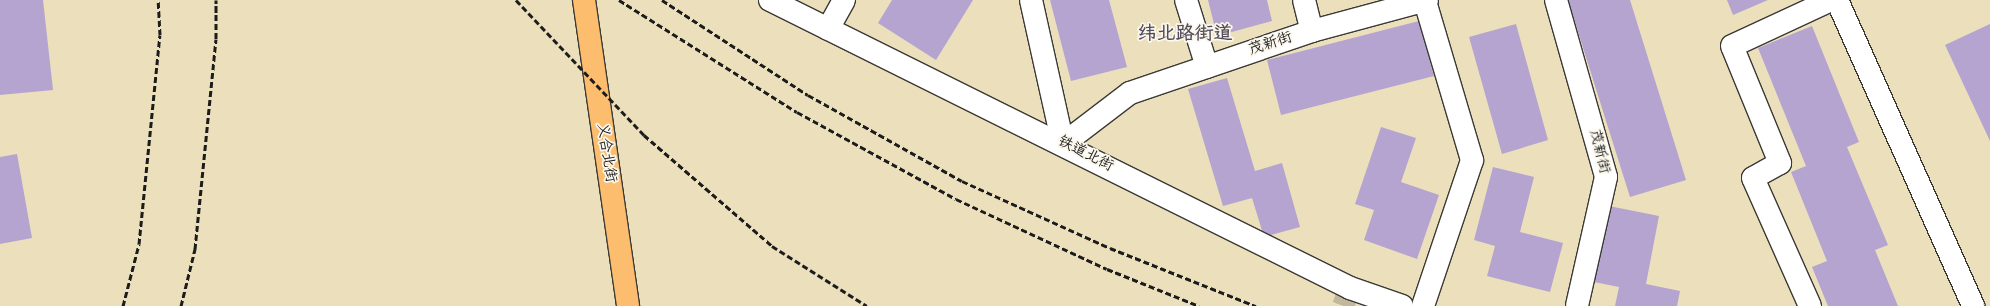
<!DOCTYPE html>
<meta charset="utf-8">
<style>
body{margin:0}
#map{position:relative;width:1990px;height:306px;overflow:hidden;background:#ebdfbc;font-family:Dekko,"LXGW WenKai TC",sans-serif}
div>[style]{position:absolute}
.building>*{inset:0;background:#b5a4cf}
.minor-tunnel>*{height:22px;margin-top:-11px;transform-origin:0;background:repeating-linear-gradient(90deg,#c2b89c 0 22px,transparent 0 33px)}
.roads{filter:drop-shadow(1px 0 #3b3934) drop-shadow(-1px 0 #3b3934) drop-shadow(0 1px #3b3934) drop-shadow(0 -1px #3b3934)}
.minor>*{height:22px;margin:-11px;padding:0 11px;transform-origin:11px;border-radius:11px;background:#fff}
.major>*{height:22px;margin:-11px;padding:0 11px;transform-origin:11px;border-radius:11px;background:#fcbd6f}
.rail>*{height:3px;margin-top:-1.5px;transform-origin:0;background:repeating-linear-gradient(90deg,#1c1c1c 0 6px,transparent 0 9px)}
span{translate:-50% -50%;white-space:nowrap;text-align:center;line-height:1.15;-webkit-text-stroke:3.5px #fbf7ec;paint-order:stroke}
.street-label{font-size:15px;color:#1c1c1c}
.district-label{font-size:19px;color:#524c5b;font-weight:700}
</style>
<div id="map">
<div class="building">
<div style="clip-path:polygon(0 0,43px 0,53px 90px,0 95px)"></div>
<div style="clip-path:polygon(892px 0,973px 0,936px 60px,878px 23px)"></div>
<div style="clip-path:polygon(1050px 0,1109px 0,1127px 67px,1071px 81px)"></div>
<div style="clip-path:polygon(1208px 0,1267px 0,1272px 21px,1217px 36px)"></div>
<div style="clip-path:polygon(1568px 0,1630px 0,1686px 180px,1630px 197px)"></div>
<div style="clip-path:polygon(1727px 0,1768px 0,1733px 15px)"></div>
<div style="clip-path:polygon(1419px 21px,1434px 76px,1281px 115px,1267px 60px)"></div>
<div style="clip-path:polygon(1516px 24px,1548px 140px,1502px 154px,1469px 37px)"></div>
<div style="clip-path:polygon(1990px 24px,1990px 141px,1945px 45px)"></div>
<div style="clip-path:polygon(1812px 26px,1859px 142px,1847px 147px,1888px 245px,1875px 250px,1898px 306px,1828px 306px,1812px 267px,1827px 261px,1791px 172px,1806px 166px,1758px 48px)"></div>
<div style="clip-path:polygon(1227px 78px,1255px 171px,1282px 163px,1300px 227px,1264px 237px,1252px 198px,1223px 206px,1188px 89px)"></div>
<div style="clip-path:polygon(1381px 127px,1416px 138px,1401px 182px,1439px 195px,1417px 259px,1364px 240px,1374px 210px,1355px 204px)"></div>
<div style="clip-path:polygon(17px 154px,32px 238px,0 244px,0 157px)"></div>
<div style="clip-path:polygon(1493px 167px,1534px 177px,1520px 232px,1563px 243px,1550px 292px,1487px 276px,1495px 246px,1474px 240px)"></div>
<div style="clip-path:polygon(1604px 205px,1659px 216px,1646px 284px,1680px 291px,1677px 306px,1615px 306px,1619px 287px,1589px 281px)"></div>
</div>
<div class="minor-tunnel">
<div style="left:1343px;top:306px;width:19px;rotate:-69deg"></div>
</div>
<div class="roads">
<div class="minor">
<div style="left:770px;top:0;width:648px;rotate:26.41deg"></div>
<div style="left:1350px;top:288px;width:55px;rotate:19.1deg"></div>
<div style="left:1031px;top:0;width:148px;rotate:77.5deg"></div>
<div style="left:1063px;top:144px;width:84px;rotate:-37.3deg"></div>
<div style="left:1130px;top:93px;width:192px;rotate:-18.8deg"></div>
<div style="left:1312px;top:31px;width:119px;rotate:-15.1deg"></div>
<div style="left:1186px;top:0;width:70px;rotate:72.6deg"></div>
<div style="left:1304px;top:0;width:32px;rotate:76deg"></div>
<div style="left:1556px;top:0;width:184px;rotate:74.2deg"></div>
<div style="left:1606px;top:177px;width:132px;rotate:102.7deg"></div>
<div style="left:1837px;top:0;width:335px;rotate:66deg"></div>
<div style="left:828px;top:29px;width:33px;rotate:-61deg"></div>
<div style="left:1423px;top:306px;width:154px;rotate:-71.4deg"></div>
<div style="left:1472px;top:160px;width:166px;rotate:-106.5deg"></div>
<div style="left:1810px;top:306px;width:140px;rotate:-114deg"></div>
<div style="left:1753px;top:178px;width:31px;rotate:-29deg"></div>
<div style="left:1780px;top:163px;width:126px;rotate:-112.3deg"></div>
<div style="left:1732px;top:46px;width:109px;rotate:-24.9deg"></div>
</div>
<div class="major">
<div style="left:584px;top:0;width:309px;rotate:81.8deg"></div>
</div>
</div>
<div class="rail">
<div style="left:516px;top:0;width:186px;rotate:46.5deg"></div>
<div style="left:644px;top:135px;width:169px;rotate:40.9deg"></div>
<div style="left:772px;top:246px;width:112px;rotate:32.3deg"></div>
<div style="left:619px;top:0;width:210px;rotate:32.2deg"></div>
<div style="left:797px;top:112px;width:181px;rotate:28.7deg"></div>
<div style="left:956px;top:199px;width:166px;rotate:24.9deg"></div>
<div style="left:1107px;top:269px;width:99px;rotate:21.9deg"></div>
<div style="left:662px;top:0;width:174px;rotate:33.1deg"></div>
<div style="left:808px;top:95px;width:176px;rotate:29.2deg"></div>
<div style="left:962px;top:181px;width:162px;rotate:24.4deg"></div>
<div style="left:1110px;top:248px;width:157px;rotate:21.7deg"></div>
<div style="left:123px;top:306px;width:64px;rotate:-75.5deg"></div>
<div style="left:139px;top:244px;width:210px;rotate:-84.3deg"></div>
<div style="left:160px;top:35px;width:35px;rotate:-93deg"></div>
<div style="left:181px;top:306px;width:59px;rotate:-76.2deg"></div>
<div style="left:195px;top:249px;width:211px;rotate:-84.3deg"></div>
<div style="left:216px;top:39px;width:39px;rotate:-90deg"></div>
</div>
<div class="street-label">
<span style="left:1271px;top:45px;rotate:-18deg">茂新街</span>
<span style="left:1598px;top:152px;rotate:76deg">茂新街</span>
<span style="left:605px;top:153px;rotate:81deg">义合北街</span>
<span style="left:1085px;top:155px;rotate:27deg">铁道北街</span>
</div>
<div class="district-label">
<span style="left:1185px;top:36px">纬北路街道</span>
</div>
</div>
